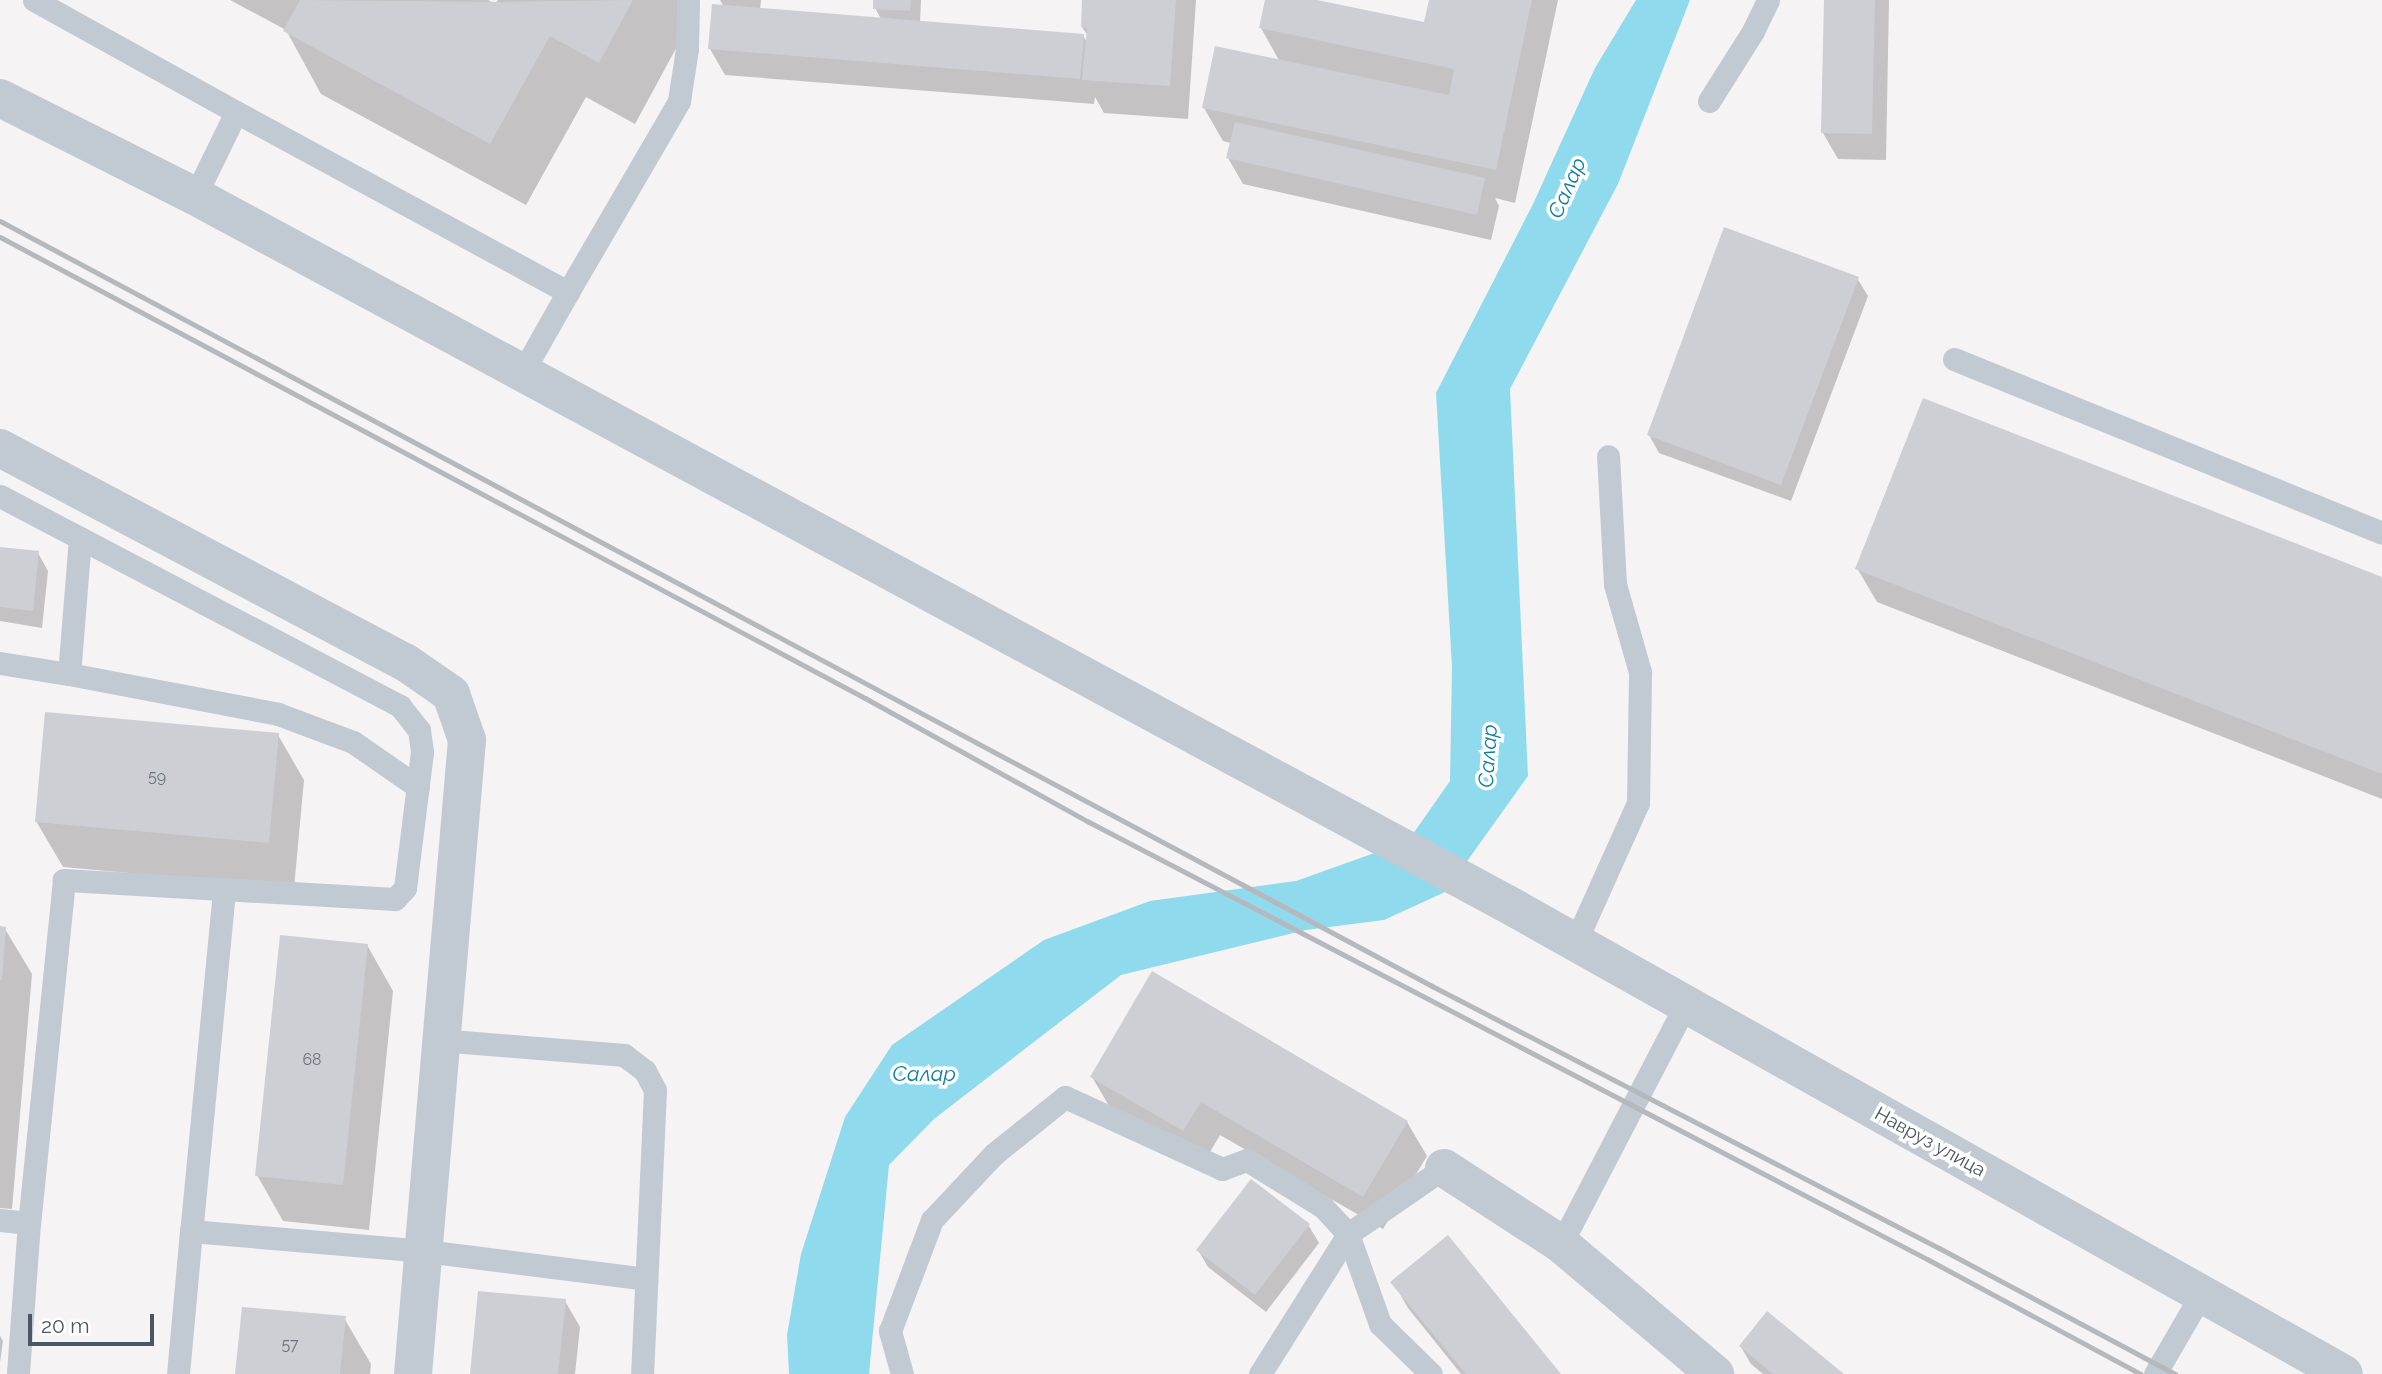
<!DOCTYPE html>
<meta charset="utf-8">
<style>
body{margin:0}
#map{position:relative;width:2382px;height:1374px;overflow:hidden;background:#f5f3f3;font-family:Raleway,sans-serif}
div>[style]{position:absolute}
.water>*{inset:0;background:#90daee}
.shadow>*{inset:0;background:#0003}
.building>*{inset:0;background:#cdcfd5}
.service>*{height:23px;margin:-11.5px;padding:0 11.5px;transform-origin:11.5px;border-radius:11.5px;background:#c1cad2}
.minor>*{height:38px;margin:-19px;padding:0 19px;transform-origin:19px;border-radius:19px;background:#c1cad2}
.rail>*{height:5px;margin:-2.5px;padding:0 2.5px;transform-origin:2.5px;border-radius:2.5px;background:#b5b8bd}
span{translate:-50% -50%;white-space:nowrap;text-align:center;line-height:1.15;-webkit-text-stroke:7px #fff;paint-order:stroke}
.number-label{font-size:16px;color:#6b747e}
.number-label span{-webkit-text-stroke-width:0}
.street-label{font-size:19px;color:#4a5661}
.water-label{font-size:21px;color:#0c7c9b;font-style:italic}
.scale{position:absolute;left:28px;top:1314px;width:126px;height:32px;box-sizing:border-box;border:4px solid #4a5661;border-top:0;padding-left:9px;font-size:21px;line-height:24px;white-space:nowrap;color:#4a5661;-webkit-text-stroke:5px #fff;paint-order:stroke}
</style>
<div id="map">
<div class="water">
<div style="clip-path:polygon(1636px 0,1690px 0,1618px 184px,1510px 389px,1528px 776px,1445px 892px,1384px 920px,1306px 930px,1121px 975px,934px 1119px,889px 1165px,869px 1374px,789px 1374px,787px 1335px,801px 1254px,845px 1117px,892px 1045px,1044px 940px,1150px 901px,1296px 881px,1408px 841px,1450px 781px,1452px 667px,1436px 393px,1533px 204px,1595px 68px)"></div>
</div>
<div class="shadow">
<div style="clip-path:polygon(230px 0,488px 0,495px 4px,498px 0,681px 0,692px 19px,635px 124px,586px 97px,526px 205px,321px 94px,286px 30px)"></div>
<div style="clip-path:polygon(720px 0,761px 0,760px 10px,881px 19px,875px 8px,875px 0,921px 0,920px 23px,1083px 35px,1087px 43px,1088px 36px,1082px 27px,1084px 0,1196px 0,1188px 119px,1104px 113px,1095px 97px,1094px 104px,725px 75px,710px 49px,724px 7px)"></div>
<div style="clip-path:polygon(1267px 0,1309px 0,1426px 24px,1431px 0,1558px 0,1515px 203px,1495px 198px,1499px 206px,1491px 240px,1243px 184px,1228px 158px,1231px 143px,1223px 141px,1204px 108px,1280px 62px,1261px 28px)"></div>
<div style="clip-path:polygon(1826px 0,1889px 0,1886px 160px,1838px 159px,1823px 133px)"></div>
<div style="clip-path:polygon(1857px 278px,1868px 296px,1791px 501px,1659px 453px,1649px 435px)"></div>
<div style="clip-path:polygon(0 549px,38px 553px,48px 571px,42px 628px,0 621px)"></div>
<div style="clip-path:polygon(1857px 568px,2382px 579px,2382px 799px,1877px 602px)"></div>
<div style="clip-path:polygon(278px 735px,304px 780px,294px 888px,63px 867px,36px 821px)"></div>
<div style="clip-path:polygon(0 928px,5px 929px,32px 974px,12px 1209px,0 1208px)"></div>
<div style="clip-path:polygon(367px 945px,393px 991px,369px 1230px,283px 1221px,257px 1175px)"></div>
<div style="clip-path:polygon(1092px 1077px,1407px 1122px,1427px 1156px,1383px 1229px,1220px 1135px,1203px 1164px,1112px 1111px)"></div>
<div style="clip-path:polygon(1251px 1181px,1309px 1226px,1319px 1243px,1266px 1312px,1208px 1267px,1198px 1250px)"></div>
<div style="clip-path:polygon(1393px 1282px,1558px 1374px,1461px 1374px,1408px 1308px)"></div>
<div style="clip-path:polygon(565px 1301px,580px 1327px,575px 1374px,471px 1374px)"></div>
<div style="clip-path:polygon(344px 1318px,371px 1364px,370px 1374px,237px 1374px)"></div>
<div style="clip-path:polygon(0 1336px,3px 1341px,0 1363px)"></div>
<div style="clip-path:polygon(1741px 1347px,1842px 1374px,1763px 1374px,1751px 1364px)"></div>
</div>
<div class="building">
<div style="clip-path:polygon(300px 0,495px 2px,633px 0,599px 63px,550px 36px,490px 144px,283px 31px)"></div>
<div style="clip-path:polygon(873px 0,911px 0,910px 11px,873px 9px)"></div>
<div style="clip-path:polygon(1082px 0,1176px 0,1170px 86px,1082px 80px,1087px 28px,1081px 27px)"></div>
<div style="clip-path:polygon(1265px 0,1317px 0,1424px 22px,1429px 0,1532px 0,1496px 170px,1202px 108px,1215px 46px,1449px 95px,1454px 69px,1259px 28px)"></div>
<div style="clip-path:polygon(1824px 0,1875px 0,1872px 134px,1821px 133px)"></div>
<div style="clip-path:polygon(712px 4px,1084px 34px,1080px 79px,708px 49px)"></div>
<div style="clip-path:polygon(1235px 122px,1485px 178px,1477px 215px,1226px 158px)"></div>
<div style="clip-path:polygon(1724px 227px,1859px 277px,1781px 485px,1647px 435px)"></div>
<div style="clip-path:polygon(1923px 398px,2382px 577px,2382px 774px,1855px 569px)"></div>
<div style="clip-path:polygon(0 547px,39px 551px,33px 611px,0 607px)"></div>
<div style="clip-path:polygon(45px 712px,279px 733px,269px 843px,35px 822px)"></div>
<div style="clip-path:polygon(0 926px,6px 927px,2px 980px,0 980px)"></div>
<div style="clip-path:polygon(280px 935px,368px 944px,343px 1185px,255px 1176px)"></div>
<div style="clip-path:polygon(1152px 971px,1408px 1121px,1363px 1197px,1201px 1102px,1183px 1131px,1090px 1077px)"></div>
<div style="clip-path:polygon(1251px 1179px,1310px 1224px,1255px 1295px,1196px 1250px)"></div>
<div style="clip-path:polygon(1448px 1235px,1561px 1374px,1466px 1374px,1390px 1282px)"></div>
<div style="clip-path:polygon(478px 1291px,566px 1299px,558px 1374px,470px 1374px)"></div>
<div style="clip-path:polygon(242px 1307px,346px 1316px,340px 1374px,235px 1374px)"></div>
<div style="clip-path:polygon(1767px 1311px,1844px 1374px,1773px 1374px,1739px 1346px)"></div>
</div>
<div class="service">
<div style="left:34px;top:0;width:231px;rotate:29deg"></div>
<div style="left:236px;top:112px;width:93px;rotate:116deg"></div>
<div style="left:1709px;top:101px;width:83px;rotate:-57.8deg"></div>
<div style="left:1753px;top:31px;width:34px;rotate:-64deg"></div>
<div style="left:236px;top:112px;width:378px;rotate:28.5deg"></div>
<div style="left:568px;top:292px;width:93px;rotate:119.6deg"></div>
<div style="left:568px;top:292px;width:221px;rotate:-59.8deg"></div>
<div style="left:679px;top:101px;width:53px;rotate:-81.3deg"></div>
<div style="left:687px;top:49px;width:49px;rotate:-88.8deg"></div>
<div style="left:1954px;top:359px;width:462px;rotate:22.1deg"></div>
<div style="left:0;top:496px;width:452px;rotate:27.7deg"></div>
<div style="left:400px;top:706px;width:31px;rotate:52deg"></div>
<div style="left:419px;top:730px;width:22px;rotate:82deg"></div>
<div style="left:422px;top:752px;width:137px;rotate:97.1deg"></div>
<div style="left:405px;top:888px;width:15px;rotate:132deg"></div>
<div style="left:395px;top:899px;width:332px;rotate:-176.7deg"></div>
<div style="left:64px;top:880px;width:345px;rotate:95.8deg"></div>
<div style="left:80px;top:538px;width:136px;rotate:94.6deg"></div>
<div style="left:69px;top:674px;width:213px;rotate:10.8deg"></div>
<div style="left:278px;top:714px;width:80px;rotate:20.5deg"></div>
<div style="left:353px;top:742px;width:79px;rotate:34.7deg"></div>
<div style="left:0;top:663px;width:70px;rotate:9.1deg"></div>
<div style="left:224px;top:891px;width:342px;rotate:95.5deg"></div>
<div style="left:191px;top:1231px;width:235px;rotate:4.9deg"></div>
<div style="left:425px;top:1251px;width:223px;rotate:7.2deg"></div>
<div style="left:1575px;top:943px;width:154px;rotate:-65.8deg"></div>
<div style="left:1638px;top:803px;width:131px;rotate:-89.1deg"></div>
<div style="left:1640px;top:672px;width:91px;rotate:-105.9deg"></div>
<div style="left:1615px;top:584px;width:128px;rotate:-93.1deg"></div>
<div style="left:439px;top:1040px;width:186px;rotate:4.6deg"></div>
<div style="left:624px;top:1055px;width:26px;rotate:37deg"></div>
<div style="left:645px;top:1071px;width:21px;rotate:62deg"></div>
<div style="left:655px;top:1090px;width:284px;rotate:92.6deg"></div>
<div style="left:0;top:1220px;width:29px;rotate:6deg"></div>
<div style="left:29px;top:1223px;width:151px;rotate:94.2deg"></div>
<div style="left:1561px;top:1244px;width:268px;rotate:-62.5deg"></div>
<div style="left:178px;top:1374px;width:144px;rotate:-84.8deg"></div>
<div style="left:902px;top:1374px;width:45px;rotate:-105.6deg"></div>
<div style="left:890px;top:1331px;width:119px;rotate:-69.3deg"></div>
<div style="left:932px;top:1220px;width:91px;rotate:-46.8deg"></div>
<div style="left:994px;top:1154px;width:91px;rotate:-38.8deg"></div>
<div style="left:1065px;top:1097px;width:173px;rotate:24.6deg"></div>
<div style="left:1222px;top:1169px;width:27px;rotate:-20deg"></div>
<div style="left:1247px;top:1160px;width:89px;rotate:31.7deg"></div>
<div style="left:1323px;top:1207px;width:37px;rotate:47deg"></div>
<div style="left:1348px;top:1234px;width:96px;rotate:70.4deg"></div>
<div style="left:1380px;top:1324px;width:71px;rotate:44.4deg"></div>
<div style="left:1260px;top:1374px;width:165px;rotate:-57.8deg"></div>
<div style="left:1348px;top:1234px;width:116px;rotate:-34.5deg"></div>
<div style="left:2155px;top:1374px;width:94px;rotate:-59.9deg"></div>
</div>
<div class="minor">
<div style="left:0;top:98px;width:218px;rotate:26.7deg"></div>
<div style="left:195px;top:196px;width:1503px;rotate:28.35deg"></div>
<div style="left:1518px;top:910px;width:947px;rotate:29.32deg"></div>
<div style="left:0;top:448px;width:458px;rotate:27.9deg"></div>
<div style="left:405px;top:662px;width:56px;rotate:34.8deg"></div>
<div style="left:451px;top:694px;width:49px;rotate:70.8deg"></div>
<div style="left:467px;top:740px;width:636px;rotate:94.87deg"></div>
<div style="left:1444px;top:1168px;width:140px;rotate:33deg"></div>
<div style="left:1561px;top:1244px;width:202px;rotate:40.2deg"></div>
</div>
<div class="rail">
<div style="left:0;top:221px;width:1624px;rotate:28.11deg"></div>
<div style="left:1432px;top:986px;width:571px;rotate:27.33deg"></div>
<div style="left:1939px;top:1248px;width:268px;rotate:28.1deg"></div>
<div style="left:0;top:237px;width:980px;rotate:28.06deg"></div>
<div style="left:865px;top:698px;width:254px;rotate:29deg"></div>
<div style="left:1087px;top:821px;width:947px;rotate:27.54deg"></div>
<div style="left:1927px;top:1259px;width:243px;rotate:28.3deg"></div>
</div>
<div class="number-label">
<span style="left:157px;top:777px">59</span>
<span style="left:312px;top:1060px">68</span>
<span style="left:290px;top:1345px">57</span>
</div>
<div class="street-label">
<span style="left:1930px;top:1142px;rotate:29deg">Навруз улица</span>
</div>
<div class="water-label">
<span style="left:1567px;top:188px;rotate:-66deg">Салар</span>
<span style="left:1488px;top:756px;rotate:-86deg">Салар</span>
<span style="left:924px;top:1074px">Салар</span>
</div>
<div class="scale">20 m</div>
</div>
